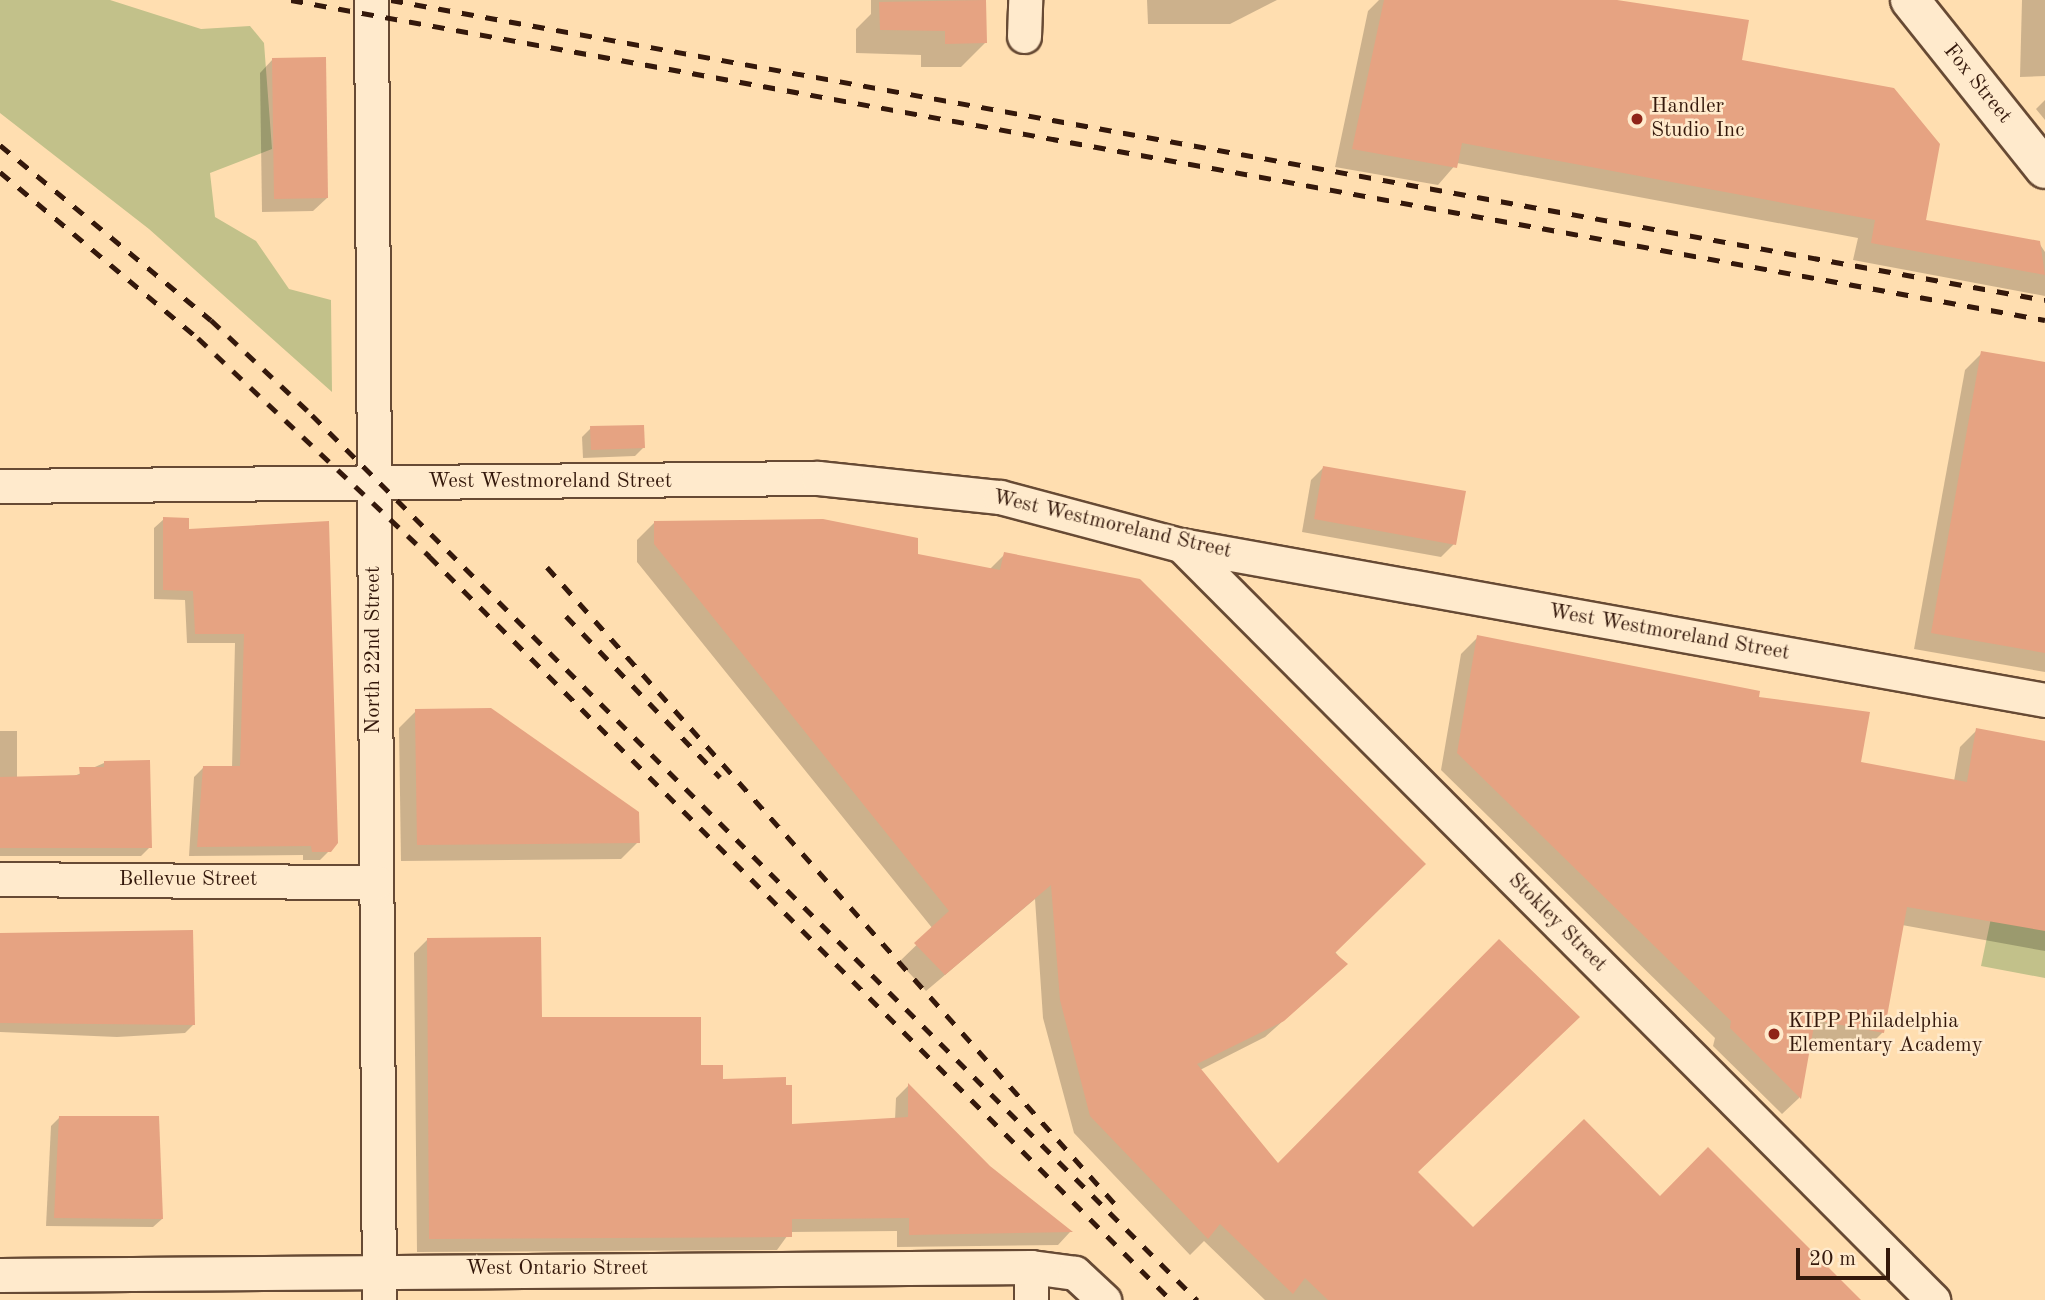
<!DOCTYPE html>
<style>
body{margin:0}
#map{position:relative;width:2045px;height:1300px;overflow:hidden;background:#ffdeb0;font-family:"Old Standard TT",serif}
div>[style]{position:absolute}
.green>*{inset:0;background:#c2c18a}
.shadow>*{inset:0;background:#0003}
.building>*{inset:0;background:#e6a382}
.roads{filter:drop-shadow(2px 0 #674a34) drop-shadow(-2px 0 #674a34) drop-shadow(0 2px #674a34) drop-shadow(0 -2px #674a34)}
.street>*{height:33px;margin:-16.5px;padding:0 16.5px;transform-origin:16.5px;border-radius:16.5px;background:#ffeacc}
.secondary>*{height:38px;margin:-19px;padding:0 19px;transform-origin:19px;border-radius:19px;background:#ffeacc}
.rail>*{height:5px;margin-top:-2.5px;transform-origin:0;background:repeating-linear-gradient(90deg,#34180b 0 12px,transparent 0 24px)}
.dots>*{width:19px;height:19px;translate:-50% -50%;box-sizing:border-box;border:4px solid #ffeacc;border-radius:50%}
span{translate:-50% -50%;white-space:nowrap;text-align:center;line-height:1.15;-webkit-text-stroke:5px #ffeacc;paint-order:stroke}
.street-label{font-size:21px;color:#34180b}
.poi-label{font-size:21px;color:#34180b}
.left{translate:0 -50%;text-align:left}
.scale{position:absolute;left:1796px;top:1248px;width:94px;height:32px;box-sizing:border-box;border:4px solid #34180b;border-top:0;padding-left:9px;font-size:21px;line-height:24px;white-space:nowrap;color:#34180b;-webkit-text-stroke:5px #ffeacc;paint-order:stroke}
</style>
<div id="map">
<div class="green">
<div style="clip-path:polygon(0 0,110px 0,201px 29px,250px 26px,264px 43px,272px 149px,210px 173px,215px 217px,256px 241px,289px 289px,331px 300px,332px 392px,149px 229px,0 113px)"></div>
<div style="clip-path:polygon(1991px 918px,2045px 929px,2045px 978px,1981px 966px)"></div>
</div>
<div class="shadow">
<div style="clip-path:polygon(871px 0,984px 0,985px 43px,961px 67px,921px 67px,921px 55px,856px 53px,856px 29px,871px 14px)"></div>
<div style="clip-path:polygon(1147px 0,1277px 0,1230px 24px,1148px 24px)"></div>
<div style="clip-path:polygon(1379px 0,1608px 0,1740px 61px,1924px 221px,2039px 243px,2045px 252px,2045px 296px,1853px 260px,1858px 238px,1457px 163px,1438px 185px,1335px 167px,1368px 11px)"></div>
<div style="clip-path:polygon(2022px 0,2045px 0,2045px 76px,2020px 77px)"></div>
<div style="clip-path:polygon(273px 59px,327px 198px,313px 211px,262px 212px,260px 73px)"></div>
<div style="clip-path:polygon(2045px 100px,2045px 120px,2036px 109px)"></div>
<div style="clip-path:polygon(1982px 353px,2045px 364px,2045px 672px,1914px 649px,1965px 370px)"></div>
<div style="clip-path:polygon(591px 428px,643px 448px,635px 456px,583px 458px,582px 437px)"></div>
<div style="clip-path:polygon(1324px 467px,1454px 544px,1441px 557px,1302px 532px,1311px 480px)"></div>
<div style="clip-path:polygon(164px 519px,187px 531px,328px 523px,329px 851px,320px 860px,303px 860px,303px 855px,189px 856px,194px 777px,203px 768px,232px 768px,235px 643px,187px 643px,185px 600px,154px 599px,154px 528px)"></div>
<div style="clip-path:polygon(654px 523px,989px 570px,1005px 554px,1346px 965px,1265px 1037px,1200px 1070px,1278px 1165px,1416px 1173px,1473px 1230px,1659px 1198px,1858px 1300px,1265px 1300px,1204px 1241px,1190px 1255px,1074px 1133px,1043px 1018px,1035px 899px,926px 991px,899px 962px,933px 929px,637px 562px,637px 540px)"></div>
<div style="clip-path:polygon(1478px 637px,1757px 699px,1859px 764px,1954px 781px,1960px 747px,1977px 730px,2045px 742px,2045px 951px,1902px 925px,1883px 1032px,1866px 1049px,1809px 1039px,1799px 1098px,1782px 1114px,1713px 1046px,1715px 1038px,1441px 770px,1461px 654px)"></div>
<div style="clip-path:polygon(416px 711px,638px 842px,621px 859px,401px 861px,399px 728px)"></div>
<div style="clip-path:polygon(0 731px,17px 731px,17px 778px,72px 777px,104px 763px,150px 847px,141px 856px,0 856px)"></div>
<div style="clip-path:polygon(0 934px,194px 1024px,185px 1033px,117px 1037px,0 1032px)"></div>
<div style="clip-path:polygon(427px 940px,540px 1019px,699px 1067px,790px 1126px,895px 1120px,896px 1098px,908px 1086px,989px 1168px,1070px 1232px,1058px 1245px,897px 1247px,897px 1231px,790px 1232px,777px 1250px,417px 1252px,414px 953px)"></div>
<div style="clip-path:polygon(60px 1117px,162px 1219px,153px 1227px,46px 1226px,51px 1126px)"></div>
</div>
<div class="building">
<div style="clip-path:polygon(986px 0,987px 43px,945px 44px,945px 31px,880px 30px,879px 2px)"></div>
<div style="clip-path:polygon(1384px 0,1617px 0,1749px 20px,1742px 60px,1894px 88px,1940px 144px,1926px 220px,2040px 241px,2045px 275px,1871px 243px,1875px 220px,1462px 143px,1457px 168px,1352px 149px)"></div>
<div style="clip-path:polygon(326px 57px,328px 198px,274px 199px,272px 58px)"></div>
<div style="clip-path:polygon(1981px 351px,2045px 362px,2045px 653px,1931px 633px)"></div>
<div style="clip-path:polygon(644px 425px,645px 448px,591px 450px,590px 426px)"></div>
<div style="clip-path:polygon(1323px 466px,1466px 491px,1456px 545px,1314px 519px)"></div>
<div style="clip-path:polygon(163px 517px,189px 518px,189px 529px,329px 521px,338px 843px,331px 852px,312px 852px,311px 846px,197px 847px,203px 766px,240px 766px,244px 634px,195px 634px,193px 591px,163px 590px)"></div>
<div style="clip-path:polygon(823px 519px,918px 538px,918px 554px,1000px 570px,1004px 552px,1140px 579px,1426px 864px,1335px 953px,1348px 964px,1284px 1021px,1197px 1064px,1278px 1163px,1499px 939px,1580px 1017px,1418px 1172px,1473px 1227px,1584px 1119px,1660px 1196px,1708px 1147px,1861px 1300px,1328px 1300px,1305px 1278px,1293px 1294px,1220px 1224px,1208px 1239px,1090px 1116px,1060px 1000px,1051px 885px,945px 975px,914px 943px,949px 911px,654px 544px,654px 521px)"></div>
<div style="clip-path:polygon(1477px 635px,1760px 691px,1759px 697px,1870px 712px,1861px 762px,1967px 782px,1976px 728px,2045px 741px,2045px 931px,1907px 907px,1884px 1033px,1815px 1020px,1801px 1099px,1730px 1028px,1731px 1021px,1457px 753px)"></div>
<div style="clip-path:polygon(491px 708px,639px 812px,640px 843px,417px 845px,415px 709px)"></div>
<div style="clip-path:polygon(150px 760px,152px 848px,0 848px,0 777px,80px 775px,79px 767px,104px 767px,104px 761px)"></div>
<div style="clip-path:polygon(193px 930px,195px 1025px,0 1023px,0 933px)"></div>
<div style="clip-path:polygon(541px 937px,542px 1017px,701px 1017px,701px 1065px,723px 1065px,723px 1079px,786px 1077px,786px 1085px,792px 1085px,792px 1124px,908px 1117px,908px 1083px,990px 1166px,1073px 1232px,909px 1235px,909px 1218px,819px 1219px,792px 1219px,792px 1237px,429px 1239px,427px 938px)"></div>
<div style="clip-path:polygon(59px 1116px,159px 1116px,163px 1219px,54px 1218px)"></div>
</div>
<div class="roads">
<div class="street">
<div style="left:371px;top:0;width:1300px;rotate:89.65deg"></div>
<div style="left:1024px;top:36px;width:36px;rotate:-88deg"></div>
<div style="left:0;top:486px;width:818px;rotate:-0.56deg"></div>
<div style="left:818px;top:478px;width:183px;rotate:6deg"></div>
<div style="left:1000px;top:497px;width:187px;rotate:14.9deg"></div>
<div style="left:1181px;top:545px;width:878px;rotate:10.17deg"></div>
<div style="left:1181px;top:545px;width:1066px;rotate:45.11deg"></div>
<div style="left:0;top:879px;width:376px;rotate:0.5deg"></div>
<div style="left:1031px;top:1267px;width:33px;rotate:90deg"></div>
<div style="left:0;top:1275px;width:1031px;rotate:-0.44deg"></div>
<div style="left:1031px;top:1267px;width:44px;rotate:7.8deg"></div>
<div style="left:1075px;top:1273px;width:40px;rotate:43deg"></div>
</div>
<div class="secondary">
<div style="left:1910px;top:0;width:216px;rotate:51.4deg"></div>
</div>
</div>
<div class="rail">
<div style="left:291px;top:0;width:1783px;rotate:10.34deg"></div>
<div style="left:391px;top:0;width:1681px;rotate:10.28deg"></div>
<div style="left:0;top:145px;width:274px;rotate:39.7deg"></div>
<div style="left:211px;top:320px;width:139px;rotate:43.2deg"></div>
<div style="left:312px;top:415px;width:1252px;rotate:45deg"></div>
<div style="left:0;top:172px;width:258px;rotate:40deg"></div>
<div style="left:198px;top:338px;width:318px;rotate:43.3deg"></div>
<div style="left:429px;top:556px;width:1051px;rotate:45.08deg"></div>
<div style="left:547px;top:567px;width:853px;rotate:48.28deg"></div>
<div style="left:566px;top:616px;width:223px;rotate:46.3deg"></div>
</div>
<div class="dots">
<div style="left:1637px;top:119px;background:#8f2418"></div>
<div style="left:1774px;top:1034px;background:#8f2418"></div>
</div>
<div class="street-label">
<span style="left:1977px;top:84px;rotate:51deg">Fox Street</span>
<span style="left:550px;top:482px">West Westmoreland Street</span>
<span style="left:1112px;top:525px;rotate:13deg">West Westmoreland Street</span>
<span style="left:1669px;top:633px;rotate:10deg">West Westmoreland Street</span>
<span style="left:374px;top:650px;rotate:-90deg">North 22nd Street</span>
<span style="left:188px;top:880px">Bellevue Street</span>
<span style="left:1557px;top:923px;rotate:45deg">Stokley Street</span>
<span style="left:557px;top:1269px">West Ontario Street</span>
</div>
<div class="poi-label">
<span class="left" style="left:1651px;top:119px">Handler<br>Studio Inc</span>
<span class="left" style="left:1788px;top:1034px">KIPP Philadelphia<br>Elementary Academy</span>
</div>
<div class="scale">20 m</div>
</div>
